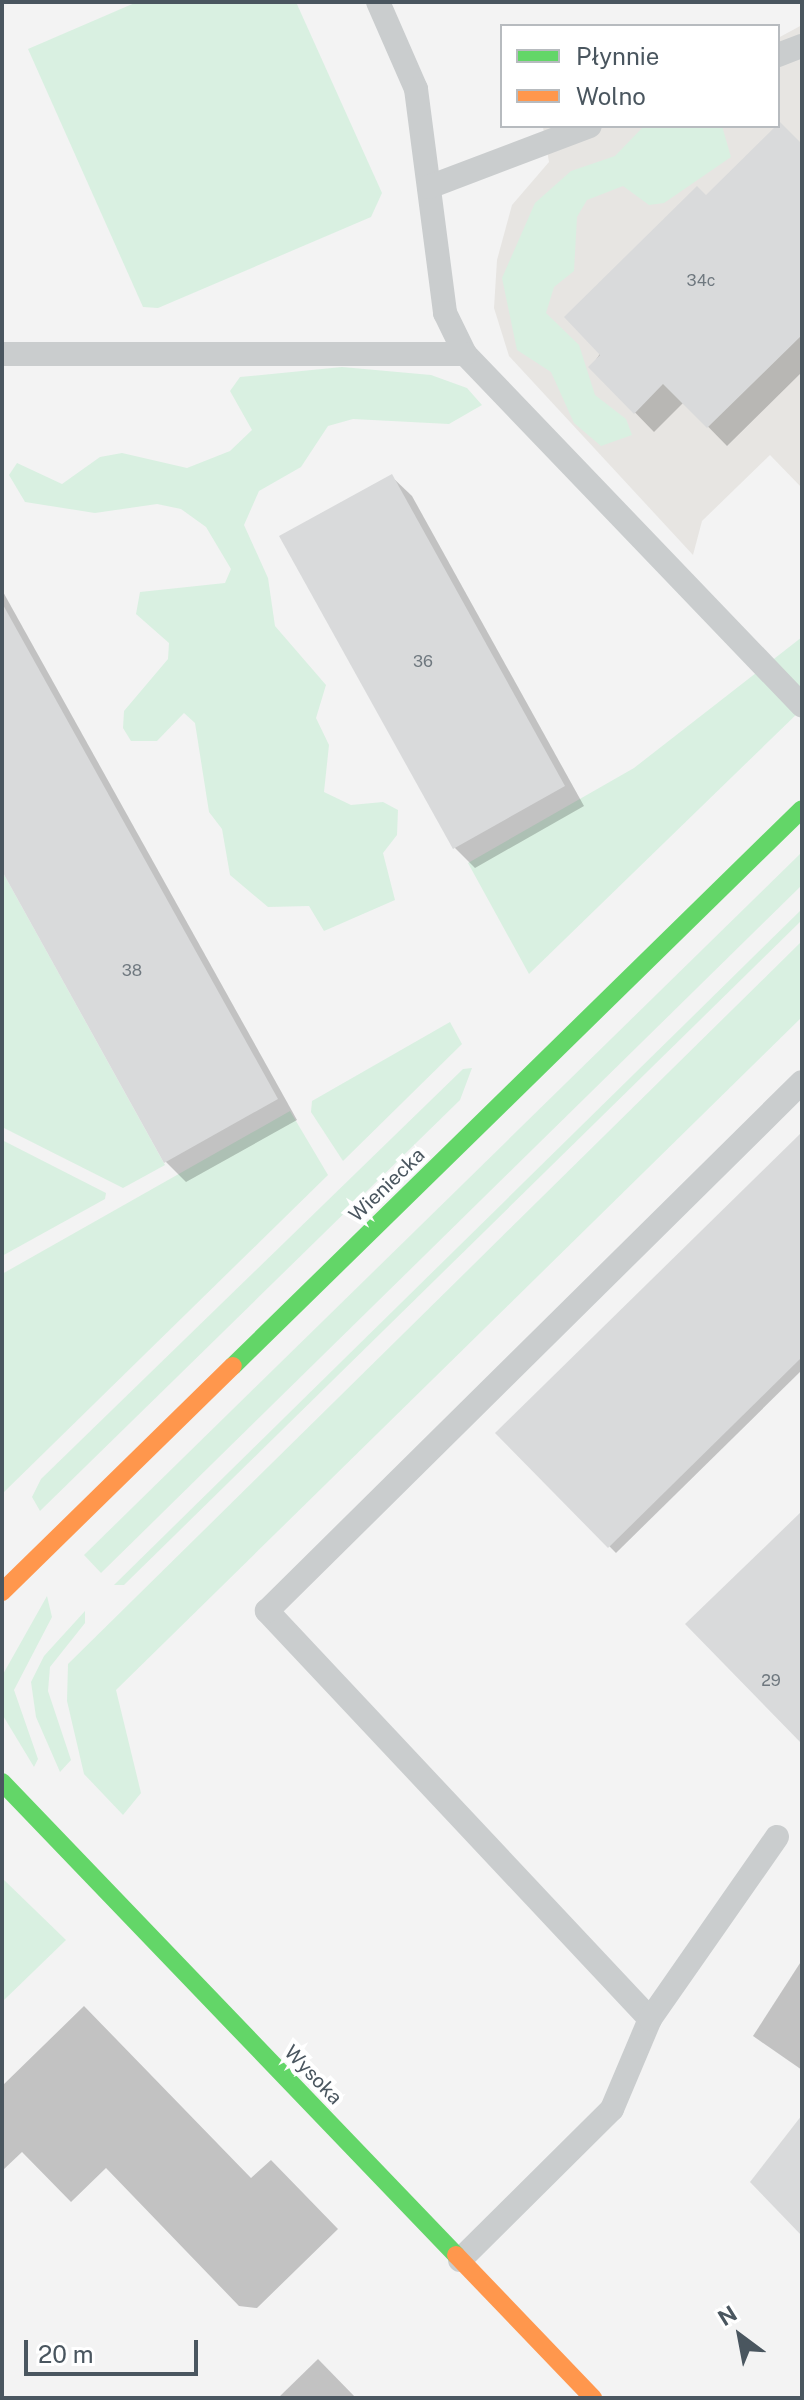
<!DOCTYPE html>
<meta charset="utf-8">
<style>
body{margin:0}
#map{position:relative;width:804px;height:2400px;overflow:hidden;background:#f3f3f3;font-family:"Public Sans",sans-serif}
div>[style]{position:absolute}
.commercial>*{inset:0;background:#e7e5e2}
.green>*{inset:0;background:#d9f0e1}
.shadow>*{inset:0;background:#0003}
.building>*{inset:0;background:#d9dadb}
.lane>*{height:24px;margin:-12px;padding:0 12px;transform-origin:12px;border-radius:12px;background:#cacdce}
.fast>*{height:18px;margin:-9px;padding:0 9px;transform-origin:9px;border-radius:9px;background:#63d668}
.slow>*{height:18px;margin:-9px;padding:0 9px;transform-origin:9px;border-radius:9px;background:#ff974d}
span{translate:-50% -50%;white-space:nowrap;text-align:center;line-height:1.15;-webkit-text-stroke:8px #fff;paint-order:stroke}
.number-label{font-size:16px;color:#6f787f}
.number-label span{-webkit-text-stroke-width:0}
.street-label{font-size:20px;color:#4a565f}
.frame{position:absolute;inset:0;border:4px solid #4a565f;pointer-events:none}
.legend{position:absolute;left:500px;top:24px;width:280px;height:104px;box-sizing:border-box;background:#fff;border:2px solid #b7bbbf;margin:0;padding:10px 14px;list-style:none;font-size:24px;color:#4a565f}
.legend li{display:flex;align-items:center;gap:16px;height:40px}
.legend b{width:40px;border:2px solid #b7bbbf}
.north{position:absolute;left:700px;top:2296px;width:80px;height:80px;-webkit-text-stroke:6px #fff;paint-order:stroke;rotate:328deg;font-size:22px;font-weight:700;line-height:32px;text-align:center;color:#4a565f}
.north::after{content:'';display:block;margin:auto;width:28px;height:36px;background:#4a565f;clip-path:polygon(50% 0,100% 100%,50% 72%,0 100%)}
.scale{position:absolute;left:24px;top:2340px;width:174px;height:36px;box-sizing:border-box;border:4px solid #4a565f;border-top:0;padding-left:10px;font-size:24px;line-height:28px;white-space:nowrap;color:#4a565f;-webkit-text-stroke:6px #fff;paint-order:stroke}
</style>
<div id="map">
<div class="commercial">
<div style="clip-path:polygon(802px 25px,802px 488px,770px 455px,702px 521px,693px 555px,509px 356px,494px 308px,497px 260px,512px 205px,549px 162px,543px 127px,778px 126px,778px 38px)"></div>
</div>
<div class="green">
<div style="clip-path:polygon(137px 2px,296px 2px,382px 193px,371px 217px,158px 308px,143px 307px,28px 49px)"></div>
<div style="clip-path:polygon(644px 126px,722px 126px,731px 157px,664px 203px,649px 205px,623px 186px,587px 200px,577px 217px,574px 271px,554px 287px,546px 313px,579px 345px,595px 395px,626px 419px,632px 435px,601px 446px,574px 423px,551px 372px,517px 350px,502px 278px,535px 203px,571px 171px,615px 156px)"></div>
<div style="clip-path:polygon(342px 367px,431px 375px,467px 388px,482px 405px,449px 424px,353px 419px,328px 426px,301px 467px,259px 491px,244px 525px,268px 578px,275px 626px,326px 685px,316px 718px,329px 745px,324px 792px,351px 805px,383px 802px,398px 810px,397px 835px,383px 853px,395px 900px,324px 931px,309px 906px,268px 907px,230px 875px,222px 829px,209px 812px,195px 723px,184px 713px,157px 741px,131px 741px,123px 728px,124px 711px,168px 659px,169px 643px,136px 614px,140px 592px,225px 583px,231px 569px,206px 527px,181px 509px,157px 504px,95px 513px,25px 502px,9px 475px,17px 463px,62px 484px,100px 457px,122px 453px,187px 468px,230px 451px,252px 430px,230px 391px,240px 377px)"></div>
<div style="clip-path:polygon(802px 637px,802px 709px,529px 974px,468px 863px,634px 768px)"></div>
<div style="clip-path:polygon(802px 852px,802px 885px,101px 1573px,84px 1555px)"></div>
<div style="clip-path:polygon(2px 871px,165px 1165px,123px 1188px,2px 1127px)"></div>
<div style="clip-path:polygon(802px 909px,802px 920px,124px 1585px,114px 1585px)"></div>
<div style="clip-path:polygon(802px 941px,802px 1017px,116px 1690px,141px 1793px,123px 1815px,84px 1774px,67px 1701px,68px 1664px)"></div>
<div style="clip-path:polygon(450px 1022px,462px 1044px,343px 1161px,311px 1112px,312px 1101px)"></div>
<div style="clip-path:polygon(472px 1068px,460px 1100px,40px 1511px,32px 1497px,41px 1479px,463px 1069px)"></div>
<div style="clip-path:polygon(290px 1111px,328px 1175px,2px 1494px,2px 1274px)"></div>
<div style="clip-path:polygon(2px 1140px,106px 1193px,105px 1199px,2px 1256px)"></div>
<div style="clip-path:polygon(47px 1596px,52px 1617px,14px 1690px,38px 1759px,34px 1767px,2px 1714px,2px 1676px)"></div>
<div style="clip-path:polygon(85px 1611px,85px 1623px,50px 1667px,48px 1691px,71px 1760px,60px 1772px,36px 1717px,31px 1682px,44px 1656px)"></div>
<div style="clip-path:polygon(2px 1878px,66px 1940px,2px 2002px)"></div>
</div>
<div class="shadow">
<div style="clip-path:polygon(802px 147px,802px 372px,727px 446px,684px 402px,654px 432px,591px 367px,706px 198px)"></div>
<div style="clip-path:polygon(391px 476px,412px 496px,584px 806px,475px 868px,454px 847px)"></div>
<div style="clip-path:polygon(2px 590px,297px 1120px,186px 1182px,166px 1162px,2px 867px)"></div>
<div style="clip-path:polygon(802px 1135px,802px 1370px,616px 1553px,498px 1433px)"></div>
<div style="clip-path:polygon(802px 1960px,802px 2070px,753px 2036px)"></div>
<div style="clip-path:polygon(84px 2006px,251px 2178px,271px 2160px,338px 2229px,257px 2308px,239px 2306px,106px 2168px,71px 2202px,22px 2152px,2px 2171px,2px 2086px)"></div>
<div style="clip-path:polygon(318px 2359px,356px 2398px,278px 2398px)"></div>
</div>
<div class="building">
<div style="clip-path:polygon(780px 122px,802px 144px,802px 335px,707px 428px,663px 384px,634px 414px,588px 367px,600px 355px,564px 317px,697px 186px,706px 195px)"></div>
<div style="clip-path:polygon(392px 474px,565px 786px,453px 849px,279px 536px)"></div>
<div style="clip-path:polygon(2px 603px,278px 1099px,164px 1163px,2px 871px)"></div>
<div style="clip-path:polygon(802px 1132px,802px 1357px,608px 1548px,495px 1433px)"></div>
<div style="clip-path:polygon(802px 1511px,802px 1744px,685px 1624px)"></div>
<div style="clip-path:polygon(802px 2115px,802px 2236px,750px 2182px)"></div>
</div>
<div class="lane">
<div style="left:378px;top:2px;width:95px;rotate:66.4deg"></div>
<div style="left:416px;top:89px;width:226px;rotate:82.6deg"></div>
<div style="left:445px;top:313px;width:46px;rotate:64deg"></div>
<div style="left:465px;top:354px;width:487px;rotate:46.2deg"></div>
<div style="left:778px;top:55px;width:26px;rotate:-21deg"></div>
<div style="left:429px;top:187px;width:172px;rotate:-20.8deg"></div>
<div style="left:2px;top:354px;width:463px"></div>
<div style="left:650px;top:2019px;width:560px;rotate:-133.19deg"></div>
<div style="left:267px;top:1611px;width:752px;rotate:-44.68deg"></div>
<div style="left:460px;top:2260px;width:214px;rotate:-44.8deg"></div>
<div style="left:612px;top:2109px;width:98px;rotate:-67.1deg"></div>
<div style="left:650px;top:2019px;width:222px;rotate:-55.1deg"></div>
</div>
<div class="fast">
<div style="left:233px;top:1366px;width:796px;rotate:-44.39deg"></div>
<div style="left:2px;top:1782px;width:656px;rotate:46.17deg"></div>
</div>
<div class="slow">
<div style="left:2px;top:1592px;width:323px;rotate:-44.4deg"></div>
<div style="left:456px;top:2255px;width:198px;rotate:46.2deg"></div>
</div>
<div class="number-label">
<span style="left:701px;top:281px">34c</span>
<span style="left:423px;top:662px">36</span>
<span style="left:132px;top:971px">38</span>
<span style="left:771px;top:1681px">29</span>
</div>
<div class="street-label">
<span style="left:387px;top:1185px;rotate:-44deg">Wieniecka</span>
<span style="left:313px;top:2075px;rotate:46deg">Wysoka</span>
</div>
<div class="frame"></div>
<ul class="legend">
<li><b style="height:10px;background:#63d668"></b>Płynnie</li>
<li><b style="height:10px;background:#ff974d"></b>Wolno</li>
</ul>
<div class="north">N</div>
<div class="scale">20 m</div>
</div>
